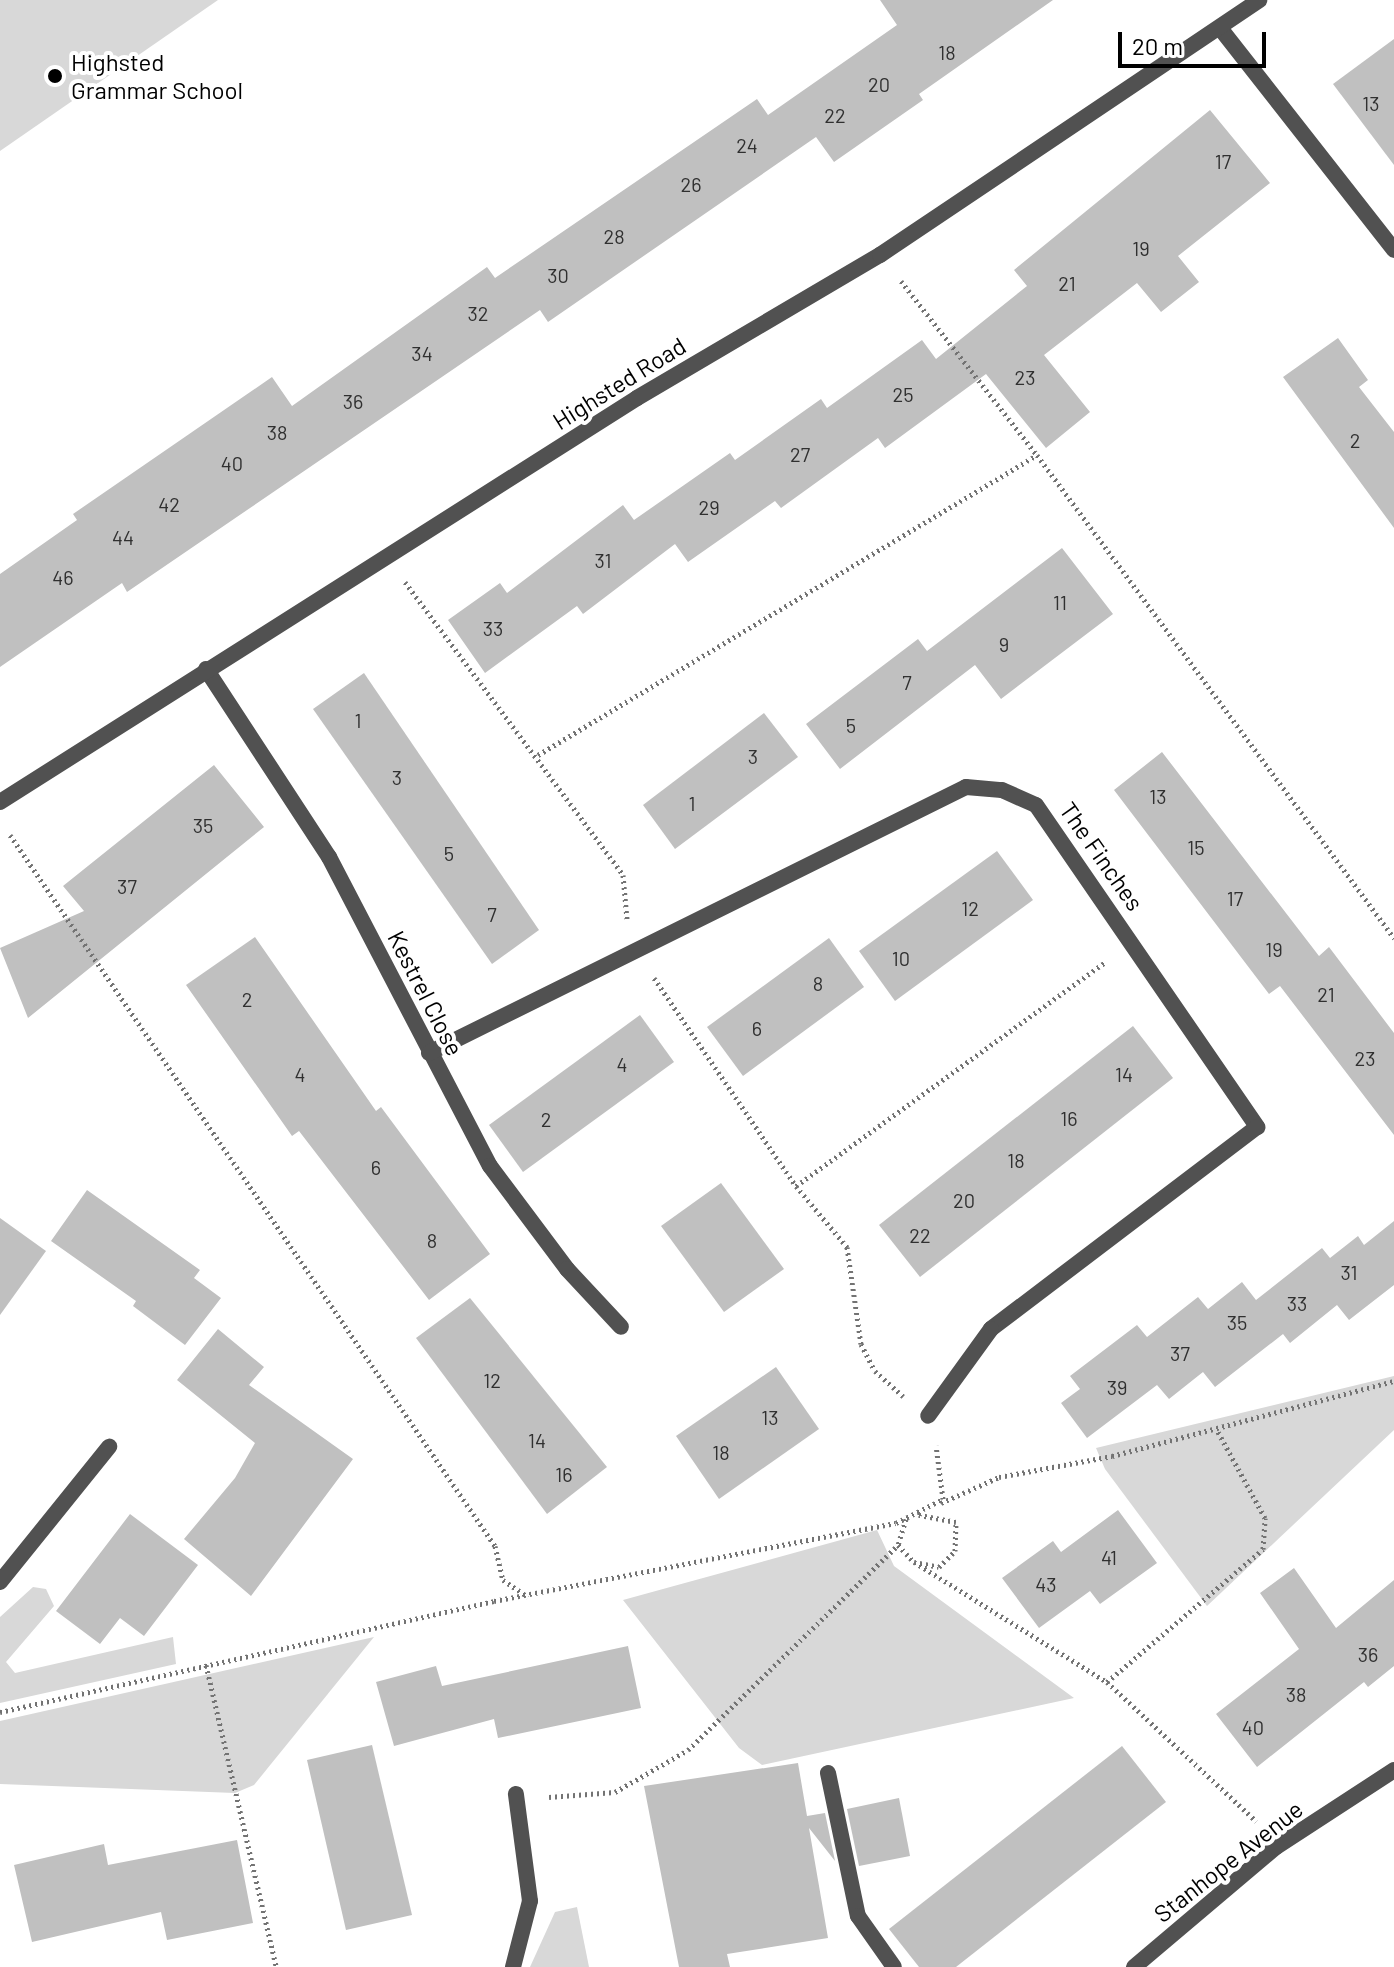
<!DOCTYPE html>
<style>
body{margin:0}
#map{position:relative;width:1394px;height:1967px;overflow:hidden;background:#fff;font-family:Barlow,sans-serif}
div>[style]{position:absolute}
.green>*{inset:0;background:#d8d8d8}
.building>*{inset:0;background:#c0c0c0}
.path>*{height:5px;margin-top:-2.5px;transform-origin:0;background:repeating-linear-gradient(90deg,#737373 0 2px,transparent 0 6px)}
.service>*{height:16px;margin:-8px;padding:0 8px;transform-origin:8px;border-radius:8px;background:#515151}
.minor>*{height:16px;margin:-8px;padding:0 8px;transform-origin:8px;border-radius:8px;background:#515151}
.tertiary>*{height:16px;margin:-8px;padding:0 8px;transform-origin:8px;border-radius:8px;background:#515151}
.dots>*{width:22px;height:22px;translate:-50% -50%;box-sizing:border-box;border:4px solid #fff;border-radius:50%}
span{translate:-50% -50%;white-space:nowrap;text-align:center;line-height:1.15;-webkit-text-stroke:8px #fff;paint-order:stroke}
.number-label{font-size:20px;color:#303030}
.number-label span{-webkit-text-stroke-width:0}
.poi-label{font-size:24px;color:#000}
.left{translate:0 -50%;text-align:left}
.street-label{font-size:24px;color:#000}
.scale{position:absolute;left:1118px;top:32px;width:148px;height:36px;box-sizing:border-box;border:4px solid #000;border-top:0;padding-left:10px;font-size:24px;line-height:28px;white-space:nowrap;color:#000;-webkit-text-stroke:6px #fff;paint-order:stroke}
</style>
<div id="map">
<div class="green">
<div style="clip-path:polygon(0 0,218px 0,0 151px)"></div>
<div style="clip-path:polygon(1394px 1376px,1394px 1430px,1207px 1606px,1105px 1469px,1096px 1448px)"></div>
<div style="clip-path:polygon(877px 1530px,894px 1566px,1074px 1698px,762px 1765px,739px 1748px,623px 1600px)"></div>
<div style="clip-path:polygon(33px 1587px,46px 1589px,54px 1606px,6px 1662px,15px 1673px,173px 1637px,176px 1664px,0 1703px,0 1617px)"></div>
<div style="clip-path:polygon(374px 1637px,254px 1785px,235px 1793px,0 1784px,0 1721px)"></div>
<div style="clip-path:polygon(577px 1907px,589px 1967px,530px 1967px,555px 1912px)"></div>
</div>
<div class="building">
<div style="clip-path:polygon(880px 0,1053px 0,919px 94px,923px 100px,834px 162px,816px 137px,548px 322px,540px 310px,127px 592px,122px 583px,0 667px,0 574px,77px 520px,73px 514px,272px 377px,292px 406px,487px 267px,495px 278px,757px 99px,768px 115px,897px 25px)"></div>
<div style="clip-path:polygon(1394px 39px,1394px 165px,1333px 84px)"></div>
<div style="clip-path:polygon(1210px 110px,1270px 183px,1178px 256px,1199px 282px,1161px 312px,1137px 283px,1044px 355px,1090px 412px,1046px 448px,986px 374px,885px 448px,878px 438px,781px 508px,775px 501px,688px 562px,675px 544px,583px 614px,577px 606px,485px 673px,448px 620px,500px 583px,507px 593px,623px 505px,634px 520px,730px 453px,735px 460px,821px 399px,827px 408px,922px 340px,936px 359px,1027px 286px,1014px 270px)"></div>
<div style="clip-path:polygon(1338px 338px,1368px 380px,1359px 387px,1394px 432px,1394px 528px,1283px 377px)"></div>
<div style="clip-path:polygon(1062px 548px,1113px 614px,1001px 699px,975px 665px,840px 769px,806px 724px,918px 639px,927px 651px)"></div>
<div style="clip-path:polygon(364px 673px,539px 930px,492px 964px,313px 709px)"></div>
<div style="clip-path:polygon(764px 713px,798px 757px,675px 849px,643px 805px)"></div>
<div style="clip-path:polygon(1162px 752px,1319px 956px,1329px 947px,1394px 1033px,1394px 1135px,1280px 986px,1269px 994px,1114px 790px)"></div>
<div style="clip-path:polygon(214px 765px,264px 827px,28px 1018px,0 948px,84px 911px,63px 886px)"></div>
<div style="clip-path:polygon(997px 851px,1033px 900px,895px 1001px,859px 951px)"></div>
<div style="clip-path:polygon(255px 937px,376px 1111px,381px 1107px,490px 1254px,429px 1300px,299px 1131px,292px 1136px,186px 985px)"></div>
<div style="clip-path:polygon(829px 938px,864px 987px,743px 1076px,707px 1027px)"></div>
<div style="clip-path:polygon(640px 1015px,674px 1062px,523px 1172px,489px 1125px)"></div>
<div style="clip-path:polygon(1133px 1026px,1173px 1078px,920px 1277px,879px 1225px)"></div>
<div style="clip-path:polygon(721px 1183px,784px 1269px,724px 1312px,661px 1226px)"></div>
<div style="clip-path:polygon(87px 1190px,200px 1270px,194px 1278px,221px 1298px,185px 1345px,133px 1306px,136px 1301px,51px 1241px)"></div>
<div style="clip-path:polygon(0 1218px,46px 1251px,0 1315px)"></div>
<div style="clip-path:polygon(1394px 1221px,1394px 1285px,1349px 1320px,1337px 1305px,1290px 1343px,1283px 1334px,1215px 1387px,1203px 1372px,1169px 1399px,1157px 1385px,1087px 1438px,1061px 1403px,1080px 1389px,1070px 1376px,1137px 1325px,1147px 1337px,1198px 1297px,1208px 1309px,1242px 1282px,1256px 1300px,1322px 1248px,1330px 1258px,1358px 1236px,1364px 1245px)"></div>
<div style="clip-path:polygon(470px 1298px,607px 1467px,547px 1514px,416px 1338px)"></div>
<div style="clip-path:polygon(218px 1329px,264px 1367px,249px 1385px,353px 1459px,251px 1596px,184px 1539px,235px 1478px,255px 1443px,177px 1380px)"></div>
<div style="clip-path:polygon(776px 1367px,819px 1429px,719px 1499px,676px 1436px)"></div>
<div style="clip-path:polygon(1118px 1510px,1157px 1563px,1100px 1604px,1090px 1591px,1039px 1628px,1002px 1578px,1053px 1541px,1061px 1552px)"></div>
<div style="clip-path:polygon(130px 1514px,198px 1565px,144px 1636px,120px 1618px,100px 1644px,56px 1611px)"></div>
<div style="clip-path:polygon(1294px 1568px,1336px 1628px,1394px 1580px,1394px 1666px,1368px 1687px,1364px 1682px,1257px 1767px,1216px 1714px,1299px 1649px,1260px 1593px)"></div>
<div style="clip-path:polygon(628px 1646px,641px 1708px,498px 1738px,494px 1719px,394px 1746px,376px 1682px,436px 1666px,442px 1686px)"></div>
<div style="clip-path:polygon(372px 1745px,412px 1915px,346px 1930px,307px 1760px)"></div>
<div style="clip-path:polygon(1122px 1746px,1166px 1802px,956px 1967px,919px 1967px,889px 1929px)"></div>
<div style="clip-path:polygon(798px 1763px,807px 1816px,825px 1813px,835px 1861px,809px 1828px,828px 1938px,727px 1954px,730px 1967px,679px 1967px,644px 1786px)"></div>
<div style="clip-path:polygon(899px 1798px,910px 1856px,859px 1866px,847px 1809px)"></div>
<div style="clip-path:polygon(237px 1840px,253px 1923px,167px 1940px,161px 1912px,32px 1942px,14px 1865px,104px 1844px,108px 1865px)"></div>
</div>
<div class="path">
<div style="left:901px;top:281px;width:221px;rotate:52deg"></div>
<div style="left:1037px;top:455px;width:601px;rotate:53.53deg"></div>
<div style="left:405px;top:582px;width:365px;rotate:53.3deg"></div>
<div style="left:623px;top:875px;width:44px;rotate:84.8deg"></div>
<div style="left:538px;top:755px;width:582px;rotate:-31.01deg"></div>
<div style="left:10px;top:835px;width:861px;rotate:55.7deg"></div>
<div style="left:495px;top:1546px;width:35px;rotate:77deg"></div>
<div style="left:503px;top:1580px;width:30px;rotate:34deg"></div>
<div style="left:654px;top:978px;width:252px;rotate:55.7deg"></div>
<div style="left:796px;top:1186px;width:80px;rotate:50.1deg"></div>
<div style="left:847px;top:1247px;width:98px;rotate:81.8deg"></div>
<div style="left:861px;top:1344px;width:30px;rotate:63deg"></div>
<div style="left:875px;top:1371px;width:38px;rotate:42deg"></div>
<div style="left:796px;top:1186px;width:382px;rotate:-35.9deg"></div>
<div style="left:941px;top:1503px;width:64px;rotate:-24.1deg"></div>
<div style="left:999px;top:1477px;width:115px;rotate:-10.5deg"></div>
<div style="left:1112px;top:1456px;width:292px;rotate:-14.9deg"></div>
<div style="left:906px;top:1519px;width:27px;rotate:107deg"></div>
<div style="left:898px;top:1545px;width:23px;rotate:47deg"></div>
<div style="left:914px;top:1562px;width:227px;rotate:31.9deg"></div>
<div style="left:1107px;top:1682px;width:204px;rotate:43deg"></div>
<div style="left:914px;top:1562px;width:25px;rotate:11deg"></div>
<div style="left:939px;top:1567px;width:23px;rotate:-45deg"></div>
<div style="left:955px;top:1551px;width:29px;rotate:-88deg"></div>
<div style="left:956px;top:1522px;width:38px;rotate:-169deg"></div>
<div style="left:919px;top:1515px;width:4px;rotate:-63deg"></div>
<div style="left:206px;top:1665px;width:310px;rotate:76.9deg"></div>
<div style="left:1107px;top:1682px;width:205px;rotate:-40.4deg"></div>
<div style="left:1263px;top:1549px;width:31px;rotate:-86deg"></div>
<div style="left:1265px;top:1518px;width:102px;rotate:-118.6deg"></div>
<div style="left:0;top:1712px;width:506px;rotate:-12.66deg"></div>
<div style="left:494px;top:1601px;width:409px;rotate:-11deg"></div>
<div style="left:896px;top:1523px;width:53px;rotate:-27.1deg"></div>
<div style="left:943px;top:1499px;width:54px;rotate:-97.4deg"></div>
<div style="left:549px;top:1797px;width:66px;rotate:-4.3deg"></div>
<div style="left:615px;top:1792px;width:84px;rotate:-29.9deg"></div>
<div style="left:688px;top:1750px;width:293px;rotate:-44.3deg"></div>
</div>
<div class="service">
<div style="left:828px;top:1773px;width:146px;rotate:78.2deg"></div>
<div style="left:858px;top:1916px;width:62px;rotate:54.8deg"></div>
</div>
<div class="minor">
<div style="left:1220px;top:28px;width:282px;rotate:51.9deg"></div>
<div style="left:206px;top:669px;width:225px;rotate:56.8deg"></div>
<div style="left:329px;top:857px;width:348px;rotate:62.5deg"></div>
<div style="left:490px;top:1166px;width:129px;rotate:53.2deg"></div>
<div style="left:567px;top:1269px;width:79px;rotate:47deg"></div>
<div style="left:429px;top:1053px;width:599px;rotate:-26.35deg"></div>
<div style="left:966px;top:787px;width:36px;rotate:5deg"></div>
<div style="left:1002px;top:790px;width:37px;rotate:24deg"></div>
<div style="left:1036px;top:805px;width:391px;rotate:55.5deg"></div>
<div style="left:1257px;top:1127px;width:334px;rotate:142.8deg"></div>
<div style="left:991px;top:1329px;width:107px;rotate:125.9deg"></div>
<div style="left:0;top:1582px;width:174px;rotate:-51.1deg"></div>
<div style="left:513px;top:1967px;width:68px;rotate:-75.6deg"></div>
<div style="left:530px;top:1901px;width:108px;rotate:-97.5deg"></div>
<div style="left:1134px;top:1967px;width:186px;rotate:-40.2deg"></div>
<div style="left:1276px;top:1847px;width:141px;rotate:-33.1deg"></div>
</div>
<div class="tertiary">
<div style="left:0;top:802px;width:754px;rotate:-32.38deg"></div>
<div style="left:637px;top:398px;width:282px;rotate:-30.5deg"></div>
<div style="left:880px;top:255px;width:457px;rotate:-33.9deg"></div>
</div>
<div class="dots">
<div style="left:55px;top:76px;background:#000"></div>
</div>
<div class="number-label">
<span style="left:947px;top:52px">18</span>
<span style="left:879px;top:84px">20</span>
<span style="left:1371px;top:103px">13</span>
<span style="left:835px;top:115px">22</span>
<span style="left:747px;top:145px">24</span>
<span style="left:1223px;top:161px">17</span>
<span style="left:691px;top:184px">26</span>
<span style="left:614px;top:236px">28</span>
<span style="left:1141px;top:248px">19</span>
<span style="left:558px;top:275px">30</span>
<span style="left:1067px;top:283px">21</span>
<span style="left:478px;top:313px">32</span>
<span style="left:422px;top:353px">34</span>
<span style="left:1025px;top:377px">23</span>
<span style="left:903px;top:394px">25</span>
<span style="left:353px;top:401px">36</span>
<span style="left:277px;top:432px">38</span>
<span style="left:1355px;top:440px">2</span>
<span style="left:800px;top:454px">27</span>
<span style="left:232px;top:463px">40</span>
<span style="left:169px;top:504px">42</span>
<span style="left:709px;top:507px">29</span>
<span style="left:123px;top:537px">44</span>
<span style="left:603px;top:560px">31</span>
<span style="left:63px;top:577px">46</span>
<span style="left:1060px;top:602px">11</span>
<span style="left:493px;top:628px">33</span>
<span style="left:1004px;top:644px">9</span>
<span style="left:907px;top:682px">7</span>
<span style="left:358px;top:720px">1</span>
<span style="left:851px;top:725px">5</span>
<span style="left:753px;top:756px">3</span>
<span style="left:397px;top:777px">3</span>
<span style="left:1158px;top:796px">13</span>
<span style="left:692px;top:803px">1</span>
<span style="left:203px;top:825px">35</span>
<span style="left:1196px;top:847px">15</span>
<span style="left:449px;top:853px">5</span>
<span style="left:127px;top:886px">37</span>
<span style="left:1235px;top:898px">17</span>
<span style="left:970px;top:908px">12</span>
<span style="left:492px;top:914px">7</span>
<span style="left:1274px;top:949px">19</span>
<span style="left:901px;top:958px">10</span>
<span style="left:818px;top:983px">8</span>
<span style="left:1326px;top:994px">21</span>
<span style="left:247px;top:999px">2</span>
<span style="left:757px;top:1028px">6</span>
<span style="left:1365px;top:1058px">23</span>
<span style="left:622px;top:1064px">4</span>
<span style="left:300px;top:1074px">4</span>
<span style="left:1124px;top:1074px">14</span>
<span style="left:1069px;top:1118px">16</span>
<span style="left:546px;top:1119px">2</span>
<span style="left:1016px;top:1160px">18</span>
<span style="left:376px;top:1167px">6</span>
<span style="left:964px;top:1200px">20</span>
<span style="left:920px;top:1235px">22</span>
<span style="left:432px;top:1240px">8</span>
<span style="left:1349px;top:1272px">31</span>
<span style="left:1297px;top:1303px">33</span>
<span style="left:1237px;top:1322px">35</span>
<span style="left:1180px;top:1353px">37</span>
<span style="left:492px;top:1380px">12</span>
<span style="left:1117px;top:1387px">39</span>
<span style="left:770px;top:1417px">13</span>
<span style="left:537px;top:1440px">14</span>
<span style="left:721px;top:1452px">18</span>
<span style="left:564px;top:1474px">16</span>
<span style="left:1109px;top:1557px">41</span>
<span style="left:1046px;top:1584px">43</span>
<span style="left:1368px;top:1654px">36</span>
<span style="left:1296px;top:1694px">38</span>
<span style="left:1253px;top:1727px">40</span>
</div>
<div class="poi-label">
<span class="left" style="left:71px;top:76px">Highsted<br>Grammar School</span>
</div>
<div class="street-label">
<span style="left:619px;top:383px;rotate:-32deg">Highsted Road</span>
<span style="left:1102px;top:856px;rotate:55deg">The Finches</span>
<span style="left:426px;top:993px;rotate:63deg">Kestrel Close</span>
<span style="left:1228px;top:1861px;rotate:-38deg">Stanhope Avenue</span>
</div>
<div class="scale">20 m</div>
</div>
